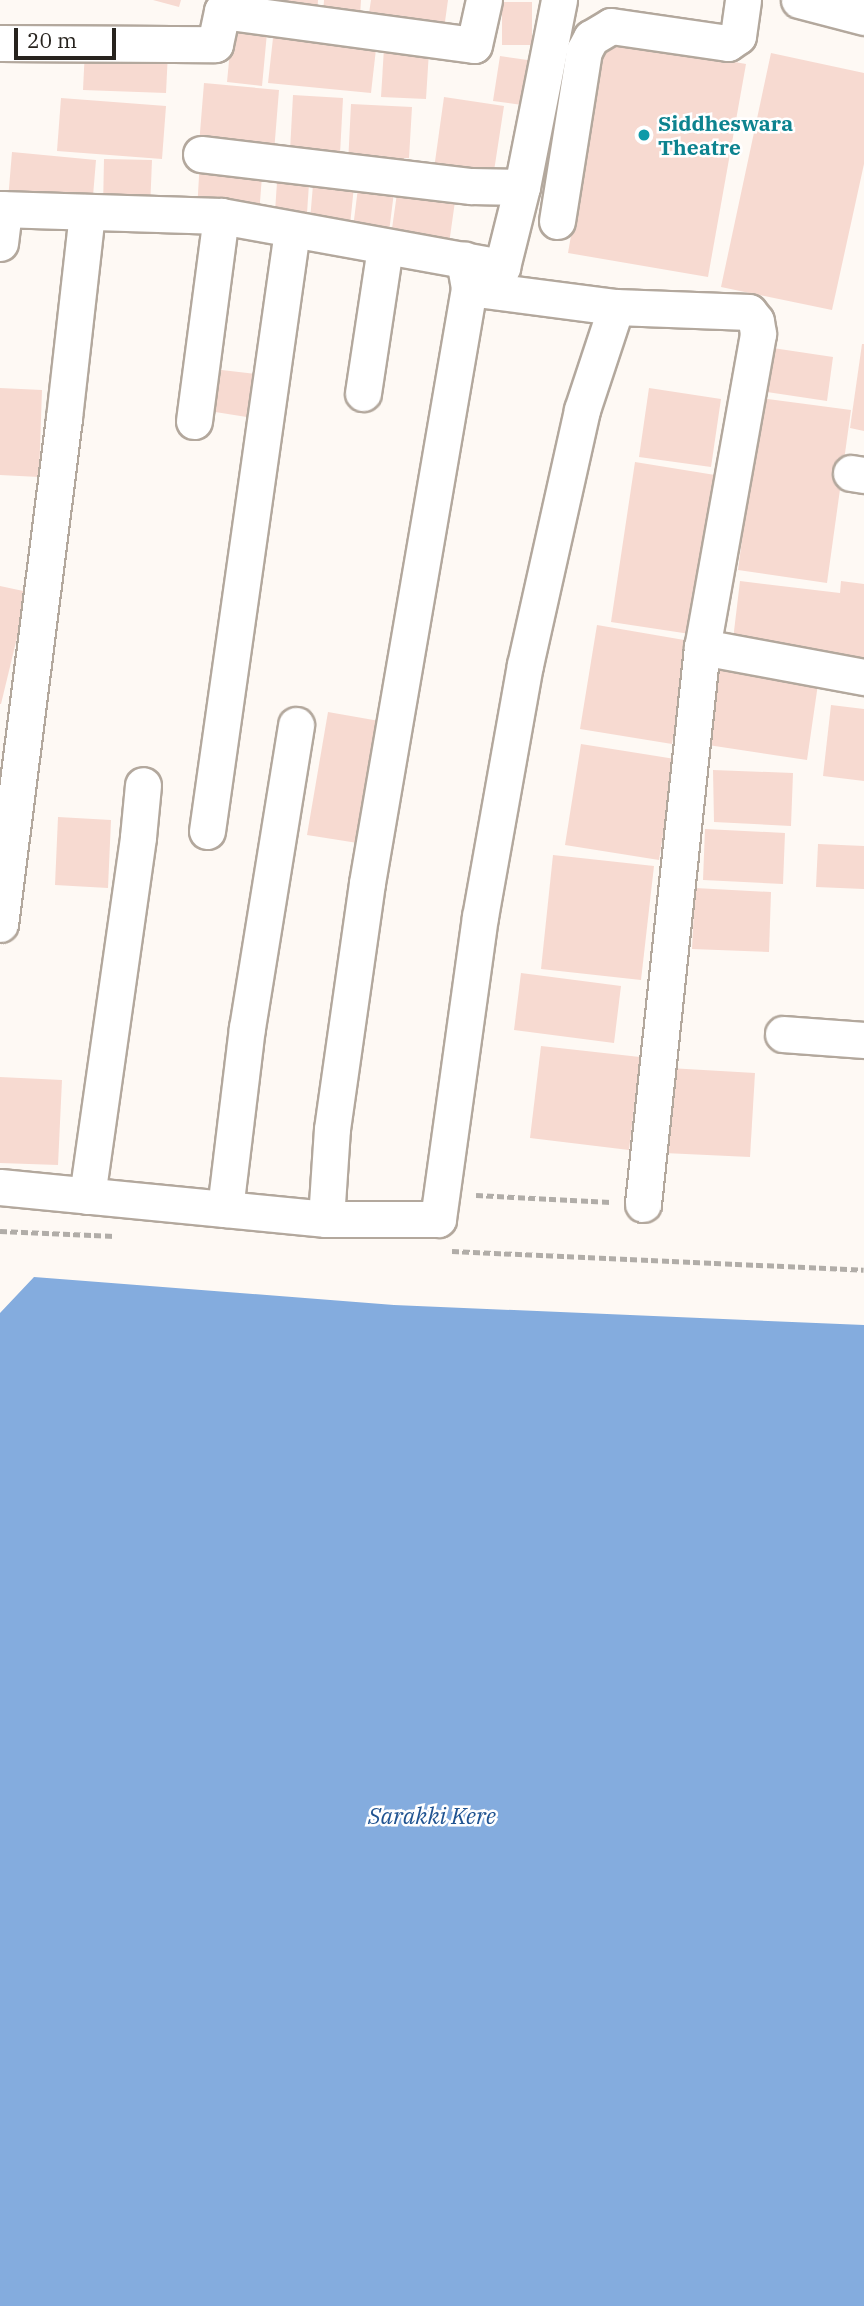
<!DOCTYPE html>
<style>
body{margin:0}
#map{position:relative;width:864px;height:2306px;overflow:hidden;background:#fef9f4;font-family:"IBM Plex Serif",serif}
div>[style]{position:absolute}
.water>*{inset:0;background:#84acde}
.building>*{inset:0;background:#f7dad1}
.path>*{height:4.5px;margin-top:-2.25px;transform-origin:0;background:repeating-linear-gradient(90deg,#b1ada8 0 7px,transparent 0 10.5px)}
.roads{filter:drop-shadow(2px 0 #b3a89d) drop-shadow(-2px 0 #b3a89d) drop-shadow(0 2px #b3a89d) drop-shadow(0 -2px #b3a89d)}
.minor>*{height:35px;margin:-17.5px;padding:0 17.5px;transform-origin:17.5px;border-radius:17.5px;background:#fff}
.dots>*{width:19px;height:19px;translate:-50% -50%;box-sizing:border-box;border:4px solid #fff;border-radius:50%}
span{translate:-50% -50%;white-space:nowrap;text-align:center;line-height:1.15;-webkit-text-stroke:5px #fff;paint-order:stroke}
.culture-label{font-size:21px;color:#0d838f;font-weight:700}
.left{translate:0 -50%;text-align:left}
.water-label{font-size:23px;color:#1f5391;font-style:italic}
.scale{position:absolute;left:14px;top:28px;width:102px;height:32px;box-sizing:border-box;border:4px solid #27231e;border-top:0;padding-left:9px;font-size:21px;line-height:24px;white-space:nowrap;color:#27231e;-webkit-text-stroke:5px #fff;paint-order:stroke}
</style>
<div id="map">
<div class="water">
<div style="clip-path:polygon(34px 1277px,394px 1305px,864px 1325px,864px 2306px,0 2306px,0 1313px)"></div>
</div>
<div class="building">
<div style="clip-path:polygon(153px 0,181px 0,179px 7px)"></div>
<div style="clip-path:polygon(262px 0,318px 0,317px 15px)"></div>
<div style="clip-path:polygon(324px 0,361px 0,360px 16px,323px 14px)"></div>
<div style="clip-path:polygon(371px 0,448px 0,444px 29px,368px 20px)"></div>
<div style="clip-path:polygon(502px 2px,532px 2px,532px 45px,502px 45px)"></div>
<div style="clip-path:polygon(274px 29px,377px 40px,371px 93px,268px 83px)"></div>
<div style="clip-path:polygon(232px 30px,267px 33px,262px 86px,227px 82px)"></div>
<div style="clip-path:polygon(605px 39px,746px 64px,708px 277px,568px 253px)"></div>
<div style="clip-path:polygon(384px 48px,429px 51px,426px 99px,381px 97px)"></div>
<div style="clip-path:polygon(85px 49px,168px 52px,166px 93px,83px 90px)"></div>
<div style="clip-path:polygon(771px 53px,864px 73px,864px 164px,832px 310px,721px 287px)"></div>
<div style="clip-path:polygon(500px 56px,542px 62px,536px 107px,493px 101px)"></div>
<div style="clip-path:polygon(204px 83px,279px 90px,274px 152px,199px 145px)"></div>
<div style="clip-path:polygon(293px 95px,343px 98px,340px 154px,290px 151px)"></div>
<div style="clip-path:polygon(444px 97px,504px 106px,492px 184px,433px 176px)"></div>
<div style="clip-path:polygon(61px 98px,166px 106px,162px 159px,57px 151px)"></div>
<div style="clip-path:polygon(351px 104px,412px 107px,409px 158px,404px 158px,403px 168px,348px 164px)"></div>
<div style="clip-path:polygon(12px 152px,96px 160px,92px 208px,8px 200px)"></div>
<div style="clip-path:polygon(104px 159px,152px 160px,150px 209px,103px 208px)"></div>
<div style="clip-path:polygon(200px 159px,263px 163px,259px 215px,197px 211px)"></div>
<div style="clip-path:polygon(278px 167px,310px 168px,306px 229px,274px 227px)"></div>
<div style="clip-path:polygon(314px 173px,355px 176px,349px 235px,309px 232px)"></div>
<div style="clip-path:polygon(399px 179px,457px 187px,449px 244px,391px 236px)"></div>
<div style="clip-path:polygon(359px 180px,395px 184px,388px 240px,352px 236px)"></div>
<div style="clip-path:polygon(862px 344px,864px 344px,864px 431px,850px 428px)"></div>
<div style="clip-path:polygon(766px 347px,833px 357px,827px 401px,760px 391px)"></div>
<div style="clip-path:polygon(213px 369px,256px 374px,253px 418px,209px 411px)"></div>
<div style="clip-path:polygon(0 388px,42px 390px,39px 477px,0 475px)"></div>
<div style="clip-path:polygon(649px 388px,721px 399px,711px 467px,639px 457px)"></div>
<div style="clip-path:polygon(761px 398px,851px 410px,827px 583px,738px 570px)"></div>
<div style="clip-path:polygon(635px 462px,715px 475px,690px 634px,611px 622px)"></div>
<div style="clip-path:polygon(740px 581px,840px 593px,841px 581px,864px 584px,864px 664px,732px 648px)"></div>
<div style="clip-path:polygon(0 586px,28px 592px,1px 704px,0 704px)"></div>
<div style="clip-path:polygon(597px 625px,690px 641px,672px 744px,580px 729px)"></div>
<div style="clip-path:polygon(719px 669px,818px 684px,807px 760px,708px 745px)"></div>
<div style="clip-path:polygon(831px 705px,864px 709px,864px 781px,823px 776px)"></div>
<div style="clip-path:polygon(328px 712px,385px 722px,364px 844px,307px 835px)"></div>
<div style="clip-path:polygon(581px 744px,675px 759px,659px 860px,565px 845px)"></div>
<div style="clip-path:polygon(713px 770px,793px 773px,791px 826px,714px 822px)"></div>
<div style="clip-path:polygon(58px 817px,111px 820px,108px 888px,55px 885px)"></div>
<div style="clip-path:polygon(705px 829px,785px 833px,783px 884px,703px 880px)"></div>
<div style="clip-path:polygon(818px 844px,864px 846px,864px 889px,816px 887px)"></div>
<div style="clip-path:polygon(553px 855px,654px 866px,641px 980px,541px 969px)"></div>
<div style="clip-path:polygon(695px 888px,771px 892px,769px 952px,692px 949px)"></div>
<div style="clip-path:polygon(521px 973px,621px 986px,614px 1043px,514px 1030px)"></div>
<div style="clip-path:polygon(541px 1046px,640px 1057px,629px 1150px,530px 1138px)"></div>
<div style="clip-path:polygon(669px 1068px,755px 1073px,750px 1157px,664px 1153px)"></div>
<div style="clip-path:polygon(0 1077px,62px 1080px,58px 1165px,0 1163px)"></div>
</div>
<div class="path">
<div style="left:476px;top:1195px;width:135px;rotate:3deg"></div>
<div style="left:0;top:1231px;width:115px;rotate:2.5deg"></div>
<div style="left:452px;top:1251px;width:412px;rotate:2.6deg"></div>
</div>
<div class="roads">
<div class="minor">
<div style="left:799px;top:0;width:67px;rotate:14.7deg"></div>
<div style="left:0;top:43px;width:215px;rotate:0.3deg"></div>
<div style="left:215px;top:44px;width:34px;rotate:-78deg"></div>
<div style="left:222px;top:11px;width:254px;rotate:7.7deg"></div>
<div style="left:474px;top:45px;width:46px;rotate:-77.5deg"></div>
<div style="left:201px;top:154px;width:272px;rotate:6.8deg"></div>
<div style="left:471px;top:186px;width:51px;rotate:1.1deg"></div>
<div style="left:0;top:209px;width:221px;rotate:1.8deg"></div>
<div style="left:221px;top:216px;width:286px;rotate:10.3deg"></div>
<div style="left:502px;top:267px;width:82px;rotate:-76deg"></div>
<div style="left:522px;top:187px;width:191px;rotate:-78.8deg"></div>
<div style="left:557px;top:221px;width:172px;rotate:-81deg"></div>
<div style="left:584px;top:51px;width:15px;rotate:-62deg"></div>
<div style="left:591px;top:38px;width:23px;rotate:-31deg"></div>
<div style="left:611px;top:26px;width:118px;rotate:8.3deg"></div>
<div style="left:728px;top:43px;width:12px;rotate:-35deg"></div>
<div style="left:738px;top:36px;width:36px;rotate:-82deg"></div>
<div style="left:0;top:243px;width:34px;rotate:-83deg"></div>
<div style="left:469px;top:288px;width:148px;rotate:7.4deg"></div>
<div style="left:616px;top:307px;width:133px;rotate:2.2deg"></div>
<div style="left:749px;top:312px;width:11px;rotate:52deg"></div>
<div style="left:756px;top:321px;width:13px;rotate:81deg"></div>
<div style="left:758px;top:334px;width:318px;rotate:100.1deg"></div>
<div style="left:702px;top:647px;width:560px;rotate:96.05deg"></div>
<div style="left:363px;top:393px;width:147px;rotate:-81.4deg"></div>
<div style="left:194px;top:421px;width:207px;rotate:-82.5deg"></div>
<div style="left:851px;top:473px;width:13px;rotate:9deg"></div>
<div style="left:702px;top:647px;width:165px;rotate:10.5deg"></div>
<div style="left:207px;top:831px;width:606px;rotate:-81.94deg"></div>
<div style="left:0;top:924px;width:510px;rotate:-82.79deg"></div>
<div style="left:64px;top:418px;width:207px;rotate:-83.6deg"></div>
<div style="left:783px;top:1034px;width:81px;rotate:4.2deg"></div>
<div style="left:0;top:1187px;width:328px;rotate:5.6deg"></div>
<div style="left:326px;top:1219px;width:112px"></div>
<div style="left:438px;top:1219px;width:305px;rotate:-82.1deg"></div>
<div style="left:480px;top:917px;width:256px;rotate:-79.9deg"></div>
<div style="left:525px;top:665px;width:261px;rotate:-77.4deg"></div>
<div style="left:582px;top:410px;width:108px;rotate:-71.7deg"></div>
<div style="left:87px;top:1196px;width:363px;rotate:-81.9deg"></div>
<div style="left:138px;top:837px;width:52px;rotate:-84.5deg"></div>
<div style="left:225px;top:1209px;width:182px;rotate:-83.1deg"></div>
<div style="left:247px;top:1028px;width:307px;rotate:-80.8deg"></div>
<div style="left:326px;top:1219px;width:90px;rotate:-86.2deg"></div>
<div style="left:332px;top:1129px;width:248px;rotate:-81.9deg"></div>
<div style="left:367px;top:883px;width:604px;rotate:-80.27deg"></div>
<div style="left:469px;top:288px;width:29px;rotate:-100deg"></div>
</div>
</div>
<div class="dots">
<div style="left:644px;top:135px;background:#0f9aa8"></div>
</div>
<div class="culture-label">
<span class="left" style="left:658px;top:135px">Siddheswara<br>Theatre</span>
</div>
<div class="water-label">
<span style="left:432px;top:1815px">Sarakki Kere</span>
</div>
<div class="scale">20 m</div>
</div>
